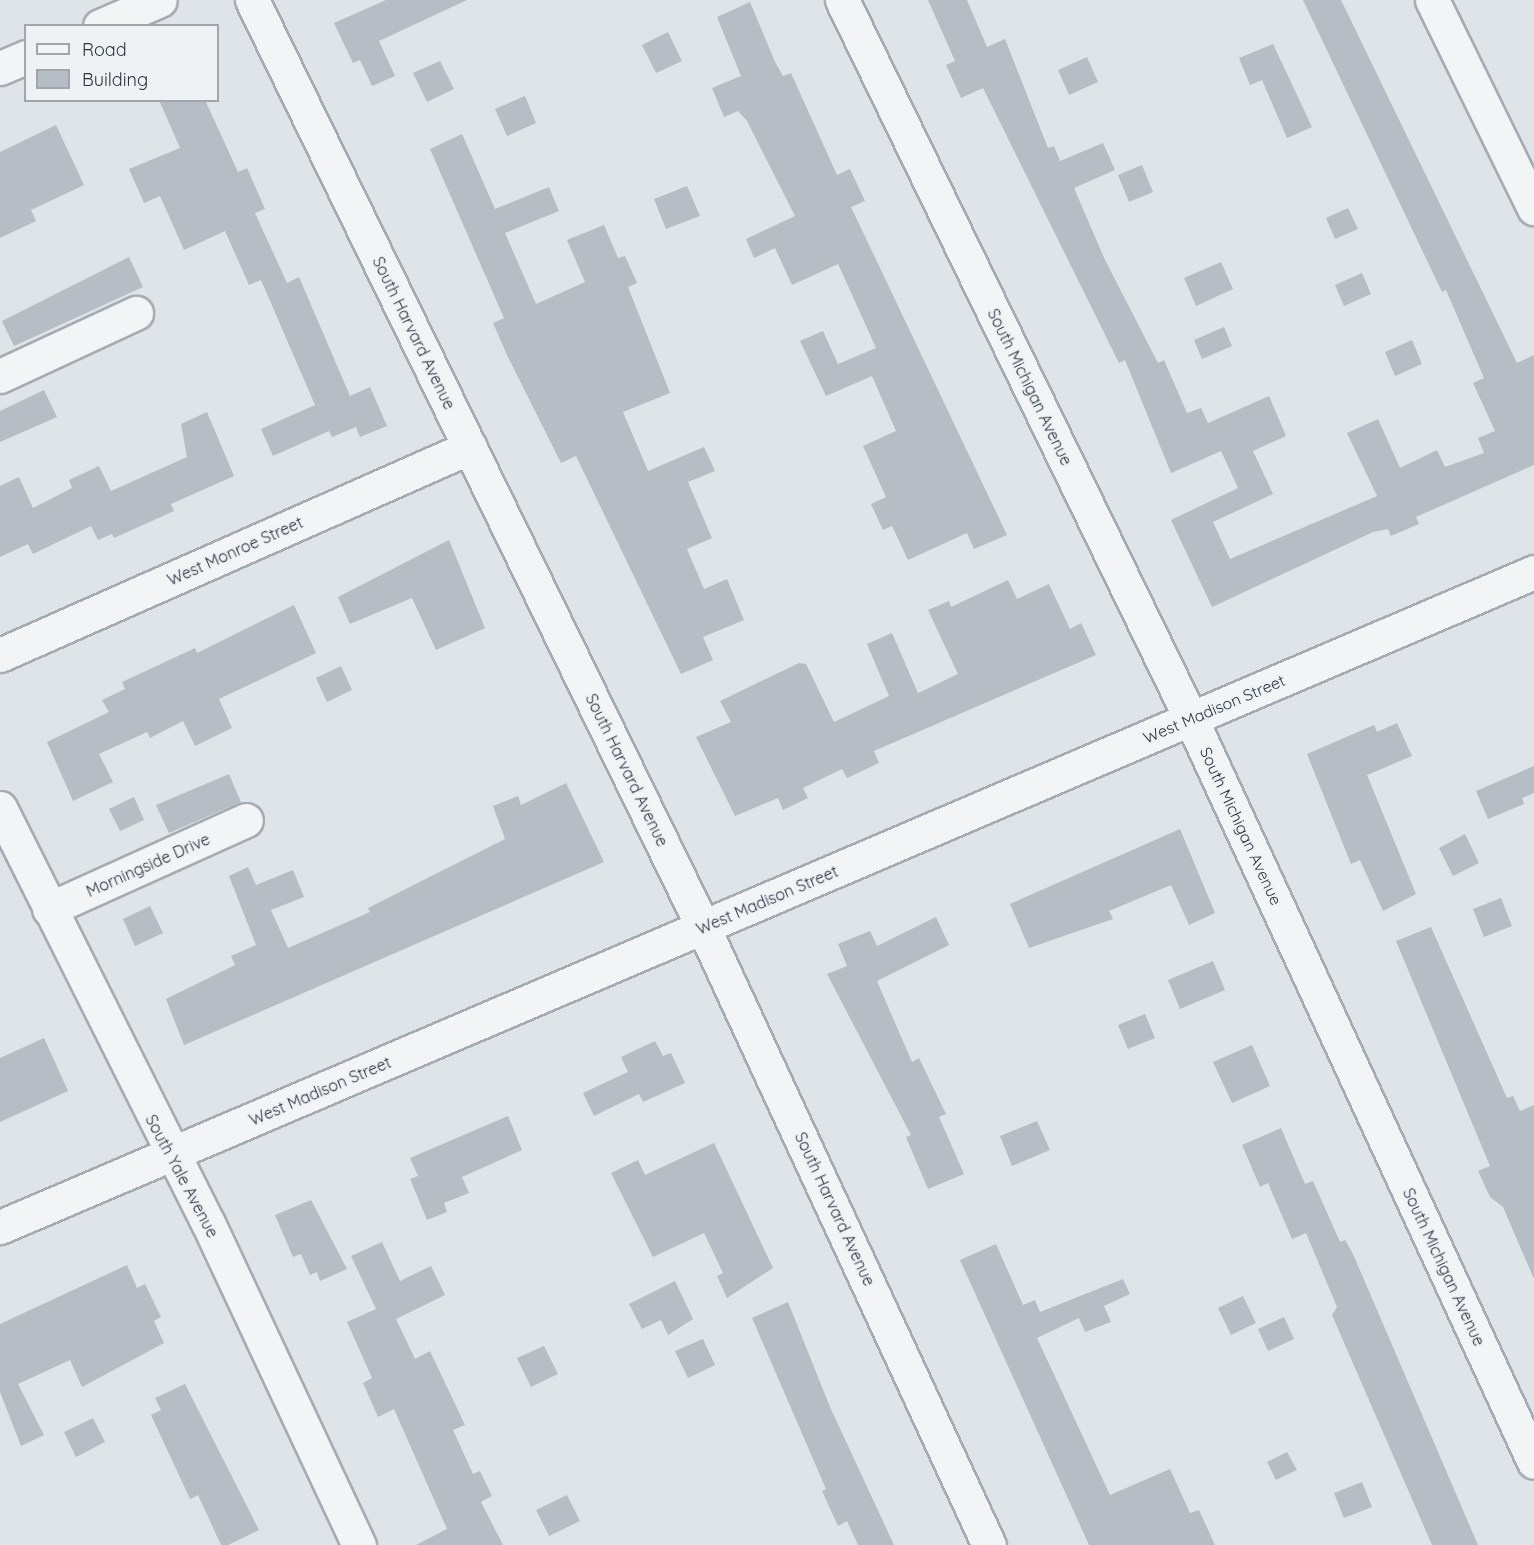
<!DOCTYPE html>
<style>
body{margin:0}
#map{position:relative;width:1534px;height:1545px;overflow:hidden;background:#dfe4e8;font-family:Quicksand,sans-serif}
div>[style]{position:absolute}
.building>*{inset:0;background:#b7bdc4}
.roads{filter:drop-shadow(2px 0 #a5abb2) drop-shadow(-2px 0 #a5abb2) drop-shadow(0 2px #a5abb2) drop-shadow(0 -2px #a5abb2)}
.minor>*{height:33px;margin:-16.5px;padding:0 16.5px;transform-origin:16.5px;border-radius:16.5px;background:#f2f4f6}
span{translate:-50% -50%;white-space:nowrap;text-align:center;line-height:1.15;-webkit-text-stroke:4.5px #eff2f5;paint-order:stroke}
.street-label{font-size:16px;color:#29333e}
.legend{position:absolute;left:24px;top:24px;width:195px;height:78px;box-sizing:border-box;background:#eff2f5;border:2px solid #a0a6ac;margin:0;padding:8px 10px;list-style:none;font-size:18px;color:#29333e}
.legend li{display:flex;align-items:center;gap:12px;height:30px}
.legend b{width:30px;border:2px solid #a0a6ac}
</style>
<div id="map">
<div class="building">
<div style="clip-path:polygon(386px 0,467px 0,379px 41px,395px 76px,372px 86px,360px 60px,353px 63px,334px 23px)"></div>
<div style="clip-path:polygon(928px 0,967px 0,987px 47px,1005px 39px,1048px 148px,1054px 146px,1060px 161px,1103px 143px,1115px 170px,1074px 188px,1105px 260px,1158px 363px,1164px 360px,1187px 413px,1201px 408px,1208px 423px,1269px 396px,1286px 436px,1253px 451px,1273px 494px,1213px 522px,1230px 559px,1377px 496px,1347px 433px,1378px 419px,1400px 468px,1437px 450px,1445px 467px,1484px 453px,1478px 438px,1495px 431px,1473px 383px,1484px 378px,1446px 290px,1442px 292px,1303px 0,1341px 0,1517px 363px,1534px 355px,1534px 465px,1416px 517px,1419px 524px,1391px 536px,1388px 529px,1373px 532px,1212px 607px,1171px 520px,1238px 488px,1221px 451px,1171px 473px,1125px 360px,1119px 363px,983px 88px,961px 98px,946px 65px,955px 61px)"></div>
<div style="clip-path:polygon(750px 2px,775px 62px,783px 76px,791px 73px,837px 175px,850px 169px,865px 201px,851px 207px,1007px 535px,974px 549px,967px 533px,908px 560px,892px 526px,883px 530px,871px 504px,886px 497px,863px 446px,896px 431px,872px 376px,826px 396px,800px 341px,823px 331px,838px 364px,876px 348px,844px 277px,838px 264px,792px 285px,775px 248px,754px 258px,746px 239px,795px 216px,747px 121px,738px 111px,724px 117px,712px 88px,741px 76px,717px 17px)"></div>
<div style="clip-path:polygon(668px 32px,682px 61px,656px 73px,642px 45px)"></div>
<div style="clip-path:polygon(1273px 44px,1312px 127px,1287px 138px,1262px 80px,1250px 85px,1239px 58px)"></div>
<div style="clip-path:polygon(1087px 57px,1098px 82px,1069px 95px,1058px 70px)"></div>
<div style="clip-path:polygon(440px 61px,454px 89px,427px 102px,413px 73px)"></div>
<div style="clip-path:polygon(525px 96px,536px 123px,507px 136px,495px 109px)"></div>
<div style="clip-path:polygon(159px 100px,205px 100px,238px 172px,247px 168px,265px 209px,255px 213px,287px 283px,299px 277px,350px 396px,370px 387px,387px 426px,360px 437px,356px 427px,332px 437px,329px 431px,273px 456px,261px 429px,315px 405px,261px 280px,249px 285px,225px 231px,184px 250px,160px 196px,144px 203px,129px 169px,180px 148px)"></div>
<div style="clip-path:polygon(56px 125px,84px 185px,31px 210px,36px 221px,0 238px,0 152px)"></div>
<div style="clip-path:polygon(462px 134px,495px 209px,549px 187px,559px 211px,505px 233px,536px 304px,585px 282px,567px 240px,604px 225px,618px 258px,625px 256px,637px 283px,628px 287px,670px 393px,623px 412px,648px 471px,704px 447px,715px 471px,688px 482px,712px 538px,687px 549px,704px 589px,727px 579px,744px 620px,703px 637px,713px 660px,681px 674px,576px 456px,561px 463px,507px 355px,493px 323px,504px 318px,430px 149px)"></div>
<div style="clip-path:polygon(1142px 165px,1153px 192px,1129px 202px,1118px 175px)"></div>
<div style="clip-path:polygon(687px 186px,700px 216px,666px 229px,654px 199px)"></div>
<div style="clip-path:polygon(1348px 208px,1358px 229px,1335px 239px,1326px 218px)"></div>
<div style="clip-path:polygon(129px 257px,143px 287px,14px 346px,2px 321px)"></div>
<div style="clip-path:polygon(1221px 262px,1233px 289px,1196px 306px,1184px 278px)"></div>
<div style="clip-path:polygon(1362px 273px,1371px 294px,1344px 306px,1335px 285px)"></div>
<div style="clip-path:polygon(1224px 327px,1232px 346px,1202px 359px,1194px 340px)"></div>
<div style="clip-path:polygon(1412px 340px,1422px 364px,1395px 376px,1385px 352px)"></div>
<div style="clip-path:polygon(44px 390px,57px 417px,0 442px,0 411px)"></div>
<div style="clip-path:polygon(207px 412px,234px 476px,171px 504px,174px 511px,114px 538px,112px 534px,98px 540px,91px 526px,33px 554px,28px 544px,0 557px,0 486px,19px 477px,33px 508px,72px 488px,69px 480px,99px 466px,111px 491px,187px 457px,181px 424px)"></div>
<div style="clip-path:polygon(449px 540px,485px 628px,436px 650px,412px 598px,350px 624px,338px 597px)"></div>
<div style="clip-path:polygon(1008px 580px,1017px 599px,1049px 584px,1070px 629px,1081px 623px,1096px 655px,874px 751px,879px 763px,847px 778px,842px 769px,803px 788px,808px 798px,783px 810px,778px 798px,735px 816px,696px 737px,731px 722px,720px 701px,799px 663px,806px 664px,834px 722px,889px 696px,867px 644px,892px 633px,918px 693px,958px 674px,928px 610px,949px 601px,951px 607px)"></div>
<div style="clip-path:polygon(294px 605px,316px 653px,219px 699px,232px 728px,195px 746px,183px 721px,150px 738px,147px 732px,99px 754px,113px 782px,73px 801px,47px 742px,109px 712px,102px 700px,125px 689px,122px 682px,195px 648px,197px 653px)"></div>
<div style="clip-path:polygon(341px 666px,352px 690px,327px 702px,316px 678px)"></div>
<div style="clip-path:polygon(1397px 723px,1412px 756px,1367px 775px,1416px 894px,1383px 911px,1360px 860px,1351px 864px,1307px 754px,1374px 725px,1377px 732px)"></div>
<div style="clip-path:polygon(1534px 766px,1534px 793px,1522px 798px,1524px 804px,1488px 819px,1476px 791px)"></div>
<div style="clip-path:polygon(229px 774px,241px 802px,169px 833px,156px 805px)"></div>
<div style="clip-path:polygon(566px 783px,604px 862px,184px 1045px,166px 999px,235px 965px,231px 956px,256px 945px,229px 876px,248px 867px,256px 885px,293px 870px,304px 897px,271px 910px,288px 948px,370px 912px,368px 908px,505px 839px,493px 806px,518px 796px,521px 805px)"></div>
<div style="clip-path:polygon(134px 797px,144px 820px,120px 831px,109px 809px)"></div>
<div style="clip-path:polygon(1180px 829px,1215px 913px,1189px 925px,1171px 885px,1109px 911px,1113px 919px,1029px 948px,1010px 904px)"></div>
<div style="clip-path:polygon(1465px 834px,1479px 863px,1453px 876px,1439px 848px)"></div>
<div style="clip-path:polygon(1501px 898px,1512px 926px,1484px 937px,1473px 909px)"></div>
<div style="clip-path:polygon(150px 906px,163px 933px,135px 946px,123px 919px)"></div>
<div style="clip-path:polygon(936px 917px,949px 945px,877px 981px,912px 1062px,919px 1058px,946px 1114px,939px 1117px,964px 1174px,928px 1189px,906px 1137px,911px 1135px,827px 974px,847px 966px,838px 944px,870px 931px,877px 946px)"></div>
<div style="clip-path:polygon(1431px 927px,1507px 1098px,1513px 1096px,1520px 1111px,1534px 1105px,1534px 1279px,1503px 1207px,1490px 1197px,1478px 1171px,1490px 1166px,1396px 941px)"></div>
<div style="clip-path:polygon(1213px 961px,1225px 990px,1180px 1009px,1168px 980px)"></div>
<div style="clip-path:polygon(1145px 1014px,1155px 1038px,1128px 1049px,1118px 1025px)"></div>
<div style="clip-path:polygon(44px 1038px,68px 1091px,0 1122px,0 1058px)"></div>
<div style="clip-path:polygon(655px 1041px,663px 1056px,671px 1053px,685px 1083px,643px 1102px,639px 1094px,594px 1116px,583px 1093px,628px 1072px,621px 1057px)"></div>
<div style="clip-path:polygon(1252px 1045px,1270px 1086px,1232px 1103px,1213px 1062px)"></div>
<div style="clip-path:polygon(508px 1116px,522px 1150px,462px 1177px,469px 1193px,444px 1203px,447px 1212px,427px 1220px,410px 1179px,418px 1176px,410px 1158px)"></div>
<div style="clip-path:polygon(1037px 1121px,1050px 1150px,1012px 1166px,1000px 1136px)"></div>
<div style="clip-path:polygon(1281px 1128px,1305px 1184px,1313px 1181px,1340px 1242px,1345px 1240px,1353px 1254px,1478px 1545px,1432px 1545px,1332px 1315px,1337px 1307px,1306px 1233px,1292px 1239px,1268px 1183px,1260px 1187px,1242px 1145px)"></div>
<div style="clip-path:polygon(714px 1143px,773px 1268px,727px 1298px,717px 1276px,723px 1273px,704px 1233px,653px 1257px,611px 1173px,638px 1160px,645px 1175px)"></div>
<div style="clip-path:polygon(311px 1200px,347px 1269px,320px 1281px,317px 1272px,310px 1275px,301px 1254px,293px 1257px,275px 1215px)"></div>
<div style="clip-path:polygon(382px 1242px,400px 1281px,431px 1266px,445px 1295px,396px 1319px,415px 1359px,430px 1351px,465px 1425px,453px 1430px,473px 1474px,480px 1471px,492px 1496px,481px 1502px,503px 1545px,416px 1545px,447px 1529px,394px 1409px,378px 1417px,363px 1383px,372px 1378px,347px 1322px,376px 1309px,351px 1256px)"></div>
<div style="clip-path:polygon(996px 1244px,1023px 1305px,1035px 1300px,1040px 1312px,1123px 1279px,1130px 1294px,1104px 1306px,1111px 1322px,1085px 1332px,1079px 1318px,1037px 1338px,1110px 1495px,1170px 1469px,1190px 1513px,1199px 1510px,1215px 1545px,1089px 1545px,960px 1260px)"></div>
<div style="clip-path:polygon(127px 1265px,137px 1288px,145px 1284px,161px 1317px,154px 1321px,164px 1343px,82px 1387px,70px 1360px,18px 1384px,44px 1435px,21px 1446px,0 1392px,0 1324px)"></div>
<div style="clip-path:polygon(675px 1281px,693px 1319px,668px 1335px,661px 1320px,642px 1329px,629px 1304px)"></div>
<div style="clip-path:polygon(1243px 1296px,1256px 1323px,1231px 1335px,1218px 1308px)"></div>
<div style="clip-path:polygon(788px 1302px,830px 1407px,894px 1545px,858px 1545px,847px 1521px,838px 1526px,822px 1491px,826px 1489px,752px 1318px)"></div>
<div style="clip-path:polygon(1284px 1317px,1294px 1339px,1268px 1351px,1258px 1329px)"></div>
<div style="clip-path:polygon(703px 1339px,715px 1365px,688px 1378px,675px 1351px)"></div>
<div style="clip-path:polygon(544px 1346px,558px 1374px,531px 1387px,517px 1358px)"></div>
<div style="clip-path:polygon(185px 1384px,259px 1530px,228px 1545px,221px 1545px,198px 1495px,190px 1499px,151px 1415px,161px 1410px,155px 1398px)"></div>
<div style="clip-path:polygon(93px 1418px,105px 1442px,76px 1457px,64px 1432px)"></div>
<div style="clip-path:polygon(1287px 1452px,1297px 1470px,1276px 1480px,1267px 1462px)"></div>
<div style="clip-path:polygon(1362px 1482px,1372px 1507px,1344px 1518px,1334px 1493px)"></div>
<div style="clip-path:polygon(567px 1495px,580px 1521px,549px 1536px,536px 1510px)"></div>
</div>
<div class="roads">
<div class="minor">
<div style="left:252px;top:0;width:1031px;rotate:64.06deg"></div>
<div style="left:703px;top:927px;width:681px;rotate:65.17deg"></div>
<div style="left:842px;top:0;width:799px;rotate:64.11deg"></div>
<div style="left:1191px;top:719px;width:818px;rotate:65.22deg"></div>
<div style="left:1432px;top:0;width:232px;rotate:63.9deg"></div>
<div style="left:100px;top:26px;width:65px;rotate:-23.4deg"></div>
<div style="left:0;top:68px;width:28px;rotate:-23deg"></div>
<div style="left:0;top:376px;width:150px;rotate:-24.9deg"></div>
<div style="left:0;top:655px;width:514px;rotate:-23.87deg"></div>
<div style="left:0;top:808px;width:464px;rotate:63.4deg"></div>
<div style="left:208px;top:1223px;width:356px;rotate:64.9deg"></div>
<div style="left:49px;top:909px;width:216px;rotate:-24.3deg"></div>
<div style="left:0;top:1227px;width:1668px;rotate:-23.12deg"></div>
</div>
</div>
<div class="street-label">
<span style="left:414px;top:333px;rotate:64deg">South Harvard Avenue</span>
<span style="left:1030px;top:387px;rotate:64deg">South Michigan Avenue</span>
<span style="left:235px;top:551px;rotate:-24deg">West Monroe Street</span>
<span style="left:1214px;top:709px;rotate:-23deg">West Madison Street</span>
<span style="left:627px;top:770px;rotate:64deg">South Harvard Avenue</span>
<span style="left:1241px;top:826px;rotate:65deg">South Michigan Avenue</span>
<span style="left:148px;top:865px;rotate:-24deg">Morningside Drive</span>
<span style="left:767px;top:900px;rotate:-23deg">West Madison Street</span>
<span style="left:320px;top:1091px;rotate:-23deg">West Madison Street</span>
<span style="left:182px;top:1176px;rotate:62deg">South Yale Avenue</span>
<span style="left:835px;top:1209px;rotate:65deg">South Harvard Avenue</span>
<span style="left:1444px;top:1267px;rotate:65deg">South Michigan Avenue</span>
</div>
<ul class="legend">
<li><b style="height:8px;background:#f2f4f6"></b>Road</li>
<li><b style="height:16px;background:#b7bdc4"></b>Building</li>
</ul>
</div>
